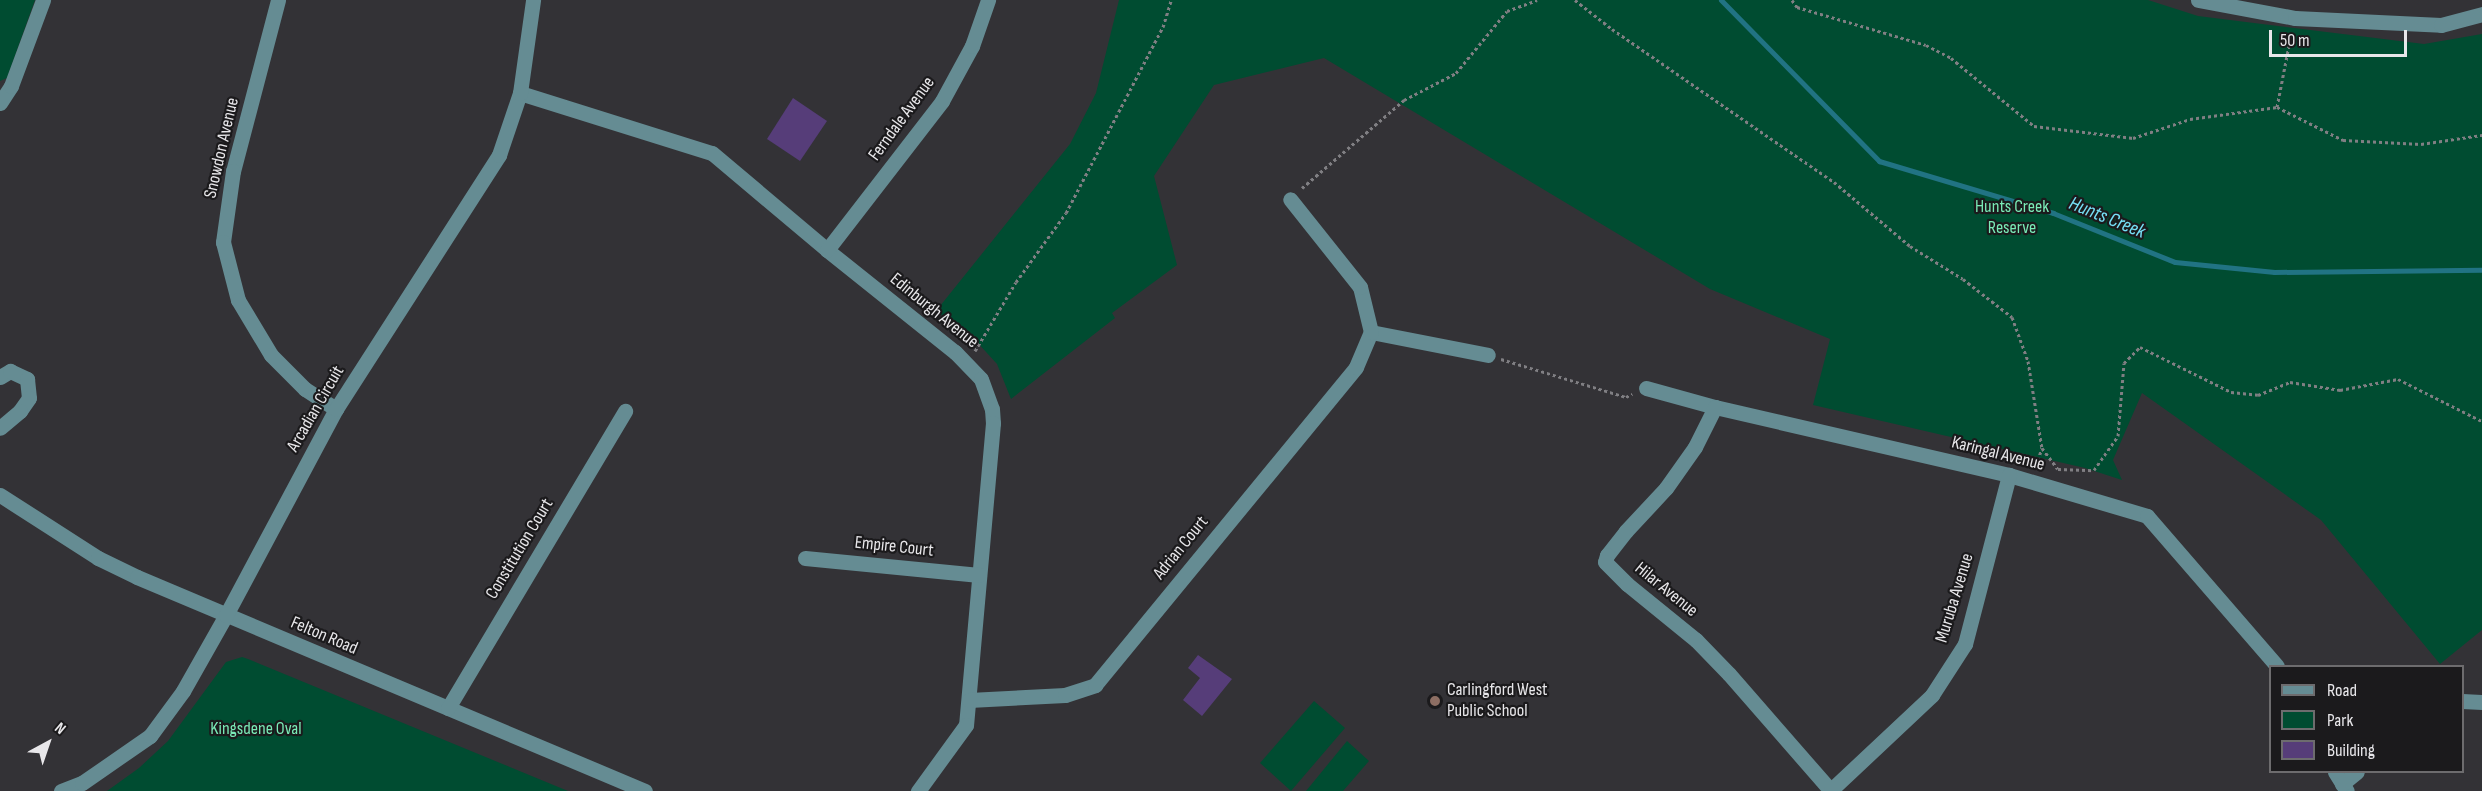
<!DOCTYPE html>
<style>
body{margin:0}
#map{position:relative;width:2482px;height:791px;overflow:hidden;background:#333236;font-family:"Sofia Sans Condensed",sans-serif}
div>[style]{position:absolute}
.green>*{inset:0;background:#004c31}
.stream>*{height:5px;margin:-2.5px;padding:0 2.5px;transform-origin:2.5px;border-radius:2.5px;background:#217383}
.building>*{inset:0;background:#563d79}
.path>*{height:3px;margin-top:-1.5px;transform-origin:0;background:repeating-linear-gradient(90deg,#807f83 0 3px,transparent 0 6px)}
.minor>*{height:15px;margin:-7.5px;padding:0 7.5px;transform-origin:7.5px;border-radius:7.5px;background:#658c93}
.dots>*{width:16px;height:16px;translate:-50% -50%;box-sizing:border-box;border:3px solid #1b1a1c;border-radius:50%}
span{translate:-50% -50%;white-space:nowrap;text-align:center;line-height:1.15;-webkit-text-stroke:4.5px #1b1a1c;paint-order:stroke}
.street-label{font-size:18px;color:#e8e7ea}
.park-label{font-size:18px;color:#7aebb7}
.poi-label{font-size:18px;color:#e8e7ea}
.left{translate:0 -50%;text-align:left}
.water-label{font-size:20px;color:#76e0f7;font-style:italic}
.legend{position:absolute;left:2269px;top:665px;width:195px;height:108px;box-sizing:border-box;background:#1b1a1c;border:2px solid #6d6c6e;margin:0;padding:8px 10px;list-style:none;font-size:18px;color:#e8e7ea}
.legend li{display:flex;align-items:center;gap:12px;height:30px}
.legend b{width:30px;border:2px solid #6d6c6e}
.north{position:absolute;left:18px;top:713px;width:60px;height:60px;-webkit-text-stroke:4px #1b1a1c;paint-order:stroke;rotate:40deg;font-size:16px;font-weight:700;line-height:24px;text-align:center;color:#e8e7ea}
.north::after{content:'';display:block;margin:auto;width:21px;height:27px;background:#e8e7ea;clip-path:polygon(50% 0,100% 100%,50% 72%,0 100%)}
.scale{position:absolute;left:2269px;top:30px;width:138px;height:27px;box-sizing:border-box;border:3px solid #e8e7ea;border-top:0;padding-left:8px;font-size:18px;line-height:21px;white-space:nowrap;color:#e8e7ea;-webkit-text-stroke:4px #1b1a1c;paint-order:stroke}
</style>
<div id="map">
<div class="green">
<div style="clip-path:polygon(0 0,35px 0,7px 78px,0 81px)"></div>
<div style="clip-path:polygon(1119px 0,2148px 0,2198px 16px,2424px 44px,2482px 34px,2482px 630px,2440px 664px,2321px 520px,2142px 393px,2113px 460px,2122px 480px,2085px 468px,1813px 405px,1830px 339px,1710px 289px,1324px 58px,1214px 85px,1154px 176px,1177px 265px,1112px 313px,1115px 318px,1011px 399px,997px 364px,976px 341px,936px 311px,1070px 144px,1096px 93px)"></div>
<div style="clip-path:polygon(242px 657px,248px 659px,568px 791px,107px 791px,139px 768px,168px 741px,226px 662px)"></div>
<div style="clip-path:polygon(1314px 701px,1345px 728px,1291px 791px,1260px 763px)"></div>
<div style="clip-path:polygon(1347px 741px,1369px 761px,1343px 791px,1306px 791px)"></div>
</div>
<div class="stream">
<div style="left:1721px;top:0;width:226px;rotate:45.5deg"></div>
<div style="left:1879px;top:161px;width:182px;rotate:16.6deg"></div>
<div style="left:2053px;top:213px;width:131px;rotate:21.9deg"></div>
<div style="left:2175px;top:262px;width:100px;rotate:5.8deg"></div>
<div style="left:2274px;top:272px;width:208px;rotate:-0.6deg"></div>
</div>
<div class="building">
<div style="clip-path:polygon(793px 98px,827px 121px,800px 161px,767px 139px)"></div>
<div style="clip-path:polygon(1198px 655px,1232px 679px,1202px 716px,1183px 700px,1200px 678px,1188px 668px)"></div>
</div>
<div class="path">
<div style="left:1575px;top:0;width:47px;rotate:38.1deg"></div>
<div style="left:1612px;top:29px;width:270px;rotate:34.6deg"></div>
<div style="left:1834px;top:182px;width:99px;rotate:40.1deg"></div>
<div style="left:1910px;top:246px;width:62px;rotate:31.9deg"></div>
<div style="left:1963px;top:279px;width:62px;rotate:37.8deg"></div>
<div style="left:2012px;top:317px;width:47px;rotate:70deg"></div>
<div style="left:2028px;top:361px;width:88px;rotate:80.9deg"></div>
<div style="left:2042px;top:448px;width:26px;rotate:53deg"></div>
<div style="left:2058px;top:469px;width:36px;rotate:2deg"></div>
<div style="left:2094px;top:470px;width:42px;rotate:-54.8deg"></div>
<div style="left:2118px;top:436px;width:73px;rotate:-85.3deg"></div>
<div style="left:2124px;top:363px;width:23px;rotate:-45deg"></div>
<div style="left:2140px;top:347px;width:102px;rotate:26.3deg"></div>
<div style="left:2231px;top:392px;width:27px;rotate:6deg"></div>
<div style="left:2258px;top:395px;width:35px;rotate:-22deg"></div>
<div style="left:2290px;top:382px;width:51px;rotate:9.1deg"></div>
<div style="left:2340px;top:390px;width:59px;rotate:-10.7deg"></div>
<div style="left:2398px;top:379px;width:94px;rotate:26.6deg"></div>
<div style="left:1792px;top:0;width:9px;rotate:54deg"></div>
<div style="left:1797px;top:7px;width:134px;rotate:16.4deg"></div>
<div style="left:1926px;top:45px;width:28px;rotate:27deg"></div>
<div style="left:1951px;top:58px;width:107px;rotate:39.3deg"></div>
<div style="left:2034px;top:126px;width:100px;rotate:6.9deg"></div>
<div style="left:2133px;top:138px;width:60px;rotate:-18.4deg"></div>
<div style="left:2190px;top:119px;width:88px;rotate:-7.9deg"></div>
<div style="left:2277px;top:107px;width:74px;rotate:26.6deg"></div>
<div style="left:2343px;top:140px;width:78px;rotate:2.9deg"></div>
<div style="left:2421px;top:144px;width:62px;rotate:-8.4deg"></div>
<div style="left:2277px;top:107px;width:73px;rotate:-79deg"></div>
<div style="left:1302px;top:188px;width:135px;rotate:-40.8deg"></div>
<div style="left:1404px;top:100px;width:59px;rotate:-27.4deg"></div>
<div style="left:1456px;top:73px;width:80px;rotate:-50.6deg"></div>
<div style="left:1507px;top:11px;width:32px;rotate:-20deg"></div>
<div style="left:975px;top:351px;width:80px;rotate:-59.3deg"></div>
<div style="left:1016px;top:282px;width:85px;rotate:-54.1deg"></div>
<div style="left:1066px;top:213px;width:210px;rotate:-62.5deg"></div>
<div style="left:1163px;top:27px;width:28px;rotate:-73deg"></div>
<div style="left:1501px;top:359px;width:131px;rotate:16.9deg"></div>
<div style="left:1626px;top:397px;width:7px;rotate:-27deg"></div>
<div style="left:2036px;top:466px;width:19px;rotate:-72deg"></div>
</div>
<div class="minor">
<div style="left:278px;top:0;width:177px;rotate:104.7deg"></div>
<div style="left:233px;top:171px;width:72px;rotate:98deg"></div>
<div style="left:223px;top:242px;width:60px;rotate:75.5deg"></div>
<div style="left:238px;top:300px;width:64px;rotate:59deg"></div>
<div style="left:271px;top:355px;width:48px;rotate:45deg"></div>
<div style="left:305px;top:389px;width:37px;rotate:33deg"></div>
<div style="left:2198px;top:0;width:99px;rotate:10.5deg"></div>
<div style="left:2295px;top:18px;width:146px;rotate:2.7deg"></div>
<div style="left:2441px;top:25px;width:42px;rotate:-15deg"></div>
<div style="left:520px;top:93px;width:201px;rotate:17.4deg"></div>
<div style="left:712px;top:153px;width:150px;rotate:40.1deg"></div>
<div style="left:827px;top:250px;width:164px;rotate:38.6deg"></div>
<div style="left:955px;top:352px;width:37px;rotate:46deg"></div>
<div style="left:981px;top:379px;width:32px;rotate:70deg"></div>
<div style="left:992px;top:409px;width:14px;rotate:86deg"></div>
<div style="left:993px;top:423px;width:303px;rotate:95.1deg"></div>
<div style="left:966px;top:725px;width:82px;rotate:126deg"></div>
<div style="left:0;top:103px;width:20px;rotate:-57deg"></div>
<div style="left:11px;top:86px;width:92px;rotate:-69.6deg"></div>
<div style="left:827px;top:250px;width:188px;rotate:-52.3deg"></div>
<div style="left:942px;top:101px;width:63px;rotate:-61.4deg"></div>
<div style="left:972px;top:46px;width:49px;rotate:-70.8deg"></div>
<div style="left:1371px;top:332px;width:119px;rotate:11.1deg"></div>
<div style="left:0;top:377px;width:12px;rotate:-31deg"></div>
<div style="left:10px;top:371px;width:19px;rotate:25deg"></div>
<div style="left:27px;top:379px;width:19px;rotate:84deg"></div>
<div style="left:29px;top:398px;width:16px;rotate:125deg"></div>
<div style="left:20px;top:411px;width:26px;rotate:140deg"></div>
<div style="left:1646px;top:388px;width:72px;rotate:15.4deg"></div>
<div style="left:1715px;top:407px;width:302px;rotate:13deg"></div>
<div style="left:2009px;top:475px;width:144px;rotate:16.5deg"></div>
<div style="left:2147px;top:516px;width:198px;rotate:49.1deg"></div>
<div style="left:1715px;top:407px;width:45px;rotate:116.6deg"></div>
<div style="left:1695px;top:447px;width:50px;rotate:125.3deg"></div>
<div style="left:1666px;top:488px;width:59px;rotate:132.9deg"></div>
<div style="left:1626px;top:531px;width:31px;rotate:128deg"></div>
<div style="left:1607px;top:555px;width:7px;rotate:106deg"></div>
<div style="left:1605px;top:562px;width:31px;rotate:45deg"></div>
<div style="left:1627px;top:584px;width:89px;rotate:39.1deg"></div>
<div style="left:1696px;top:640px;width:47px;rotate:45.9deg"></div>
<div style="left:1729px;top:674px;width:155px;rotate:48.9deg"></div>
<div style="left:0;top:495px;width:117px;rotate:32.7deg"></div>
<div style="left:98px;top:558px;width:43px;rotate:26deg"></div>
<div style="left:137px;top:577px;width:551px;rotate:22.84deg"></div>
<div style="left:805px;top:558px;width:175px;rotate:5.6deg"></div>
<div style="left:969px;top:700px;width:96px;rotate:-3deg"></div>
<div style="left:1065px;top:695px;width:32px;rotate:-18deg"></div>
<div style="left:1095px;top:685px;width:411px;rotate:-50.6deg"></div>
<div style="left:1356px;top:367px;width:38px;rotate:-67deg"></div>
<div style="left:1371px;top:332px;width:46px;rotate:-103.7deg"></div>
<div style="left:1360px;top:287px;width:112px;rotate:-128.5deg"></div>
<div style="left:2462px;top:701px;width:20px;rotate:3deg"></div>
<div style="left:448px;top:708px;width:346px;rotate:-59.2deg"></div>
<div style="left:2335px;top:772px;width:22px;rotate:58deg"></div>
<div style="left:2342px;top:784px;width:19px;rotate:-39deg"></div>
<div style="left:1831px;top:790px;width:139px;rotate:-43.2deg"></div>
<div style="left:1932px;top:695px;width:61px;rotate:-57.1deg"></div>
<div style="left:1965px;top:644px;width:175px;rotate:-75.4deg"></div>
<div style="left:61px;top:791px;width:22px;rotate:-21deg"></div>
<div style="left:82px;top:783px;width:83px;rotate:-34.7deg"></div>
<div style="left:150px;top:736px;width:56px;rotate:-53.7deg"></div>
<div style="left:183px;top:691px;width:87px;rotate:-60.5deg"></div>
<div style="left:226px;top:615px;width:234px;rotate:-61.9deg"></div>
<div style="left:336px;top:409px;width:302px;rotate:-57.3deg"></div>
<div style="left:499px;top:155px;width:65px;rotate:-71.3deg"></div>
<div style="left:520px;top:93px;width:94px;rotate:-82deg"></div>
</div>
<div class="dots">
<div style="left:1435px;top:701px;background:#8d6e63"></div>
</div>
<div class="street-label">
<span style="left:902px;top:119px;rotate:-54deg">Ferndale Avenue</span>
<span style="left:222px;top:148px;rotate:-77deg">Snowdon Avenue</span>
<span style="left:934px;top:311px;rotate:39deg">Edinburgh Avenue</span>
<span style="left:316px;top:409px;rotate:-60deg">Arcadian Circuit</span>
<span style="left:1998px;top:454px;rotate:14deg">Karingal Avenue</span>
<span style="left:894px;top:547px;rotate:6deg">Empire Court</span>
<span style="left:1181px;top:548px;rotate:-51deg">Adrian Court</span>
<span style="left:520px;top:549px;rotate:-59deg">Constitution Court</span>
<span style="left:1666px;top:590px;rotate:39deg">Hilar Avenue</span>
<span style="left:1955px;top:598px;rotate:-73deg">Muruba Avenue</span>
<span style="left:324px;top:636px;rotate:23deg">Felton Road</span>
</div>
<div class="park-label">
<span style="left:2012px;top:218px">Hunts Creek<br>Reserve</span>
<span style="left:256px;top:729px">Kingsdene Oval</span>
</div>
<div class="poi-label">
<span class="left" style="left:1447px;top:701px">Carlingford West<br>Public School</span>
</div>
<div class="water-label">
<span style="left:2107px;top:218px;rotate:22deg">Hunts Creek</span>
</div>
<ul class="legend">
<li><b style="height:8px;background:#658c93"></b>Road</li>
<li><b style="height:16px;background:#004c31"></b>Park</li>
<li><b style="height:16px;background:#563d79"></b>Building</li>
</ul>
<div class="north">N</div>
<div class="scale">50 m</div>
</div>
